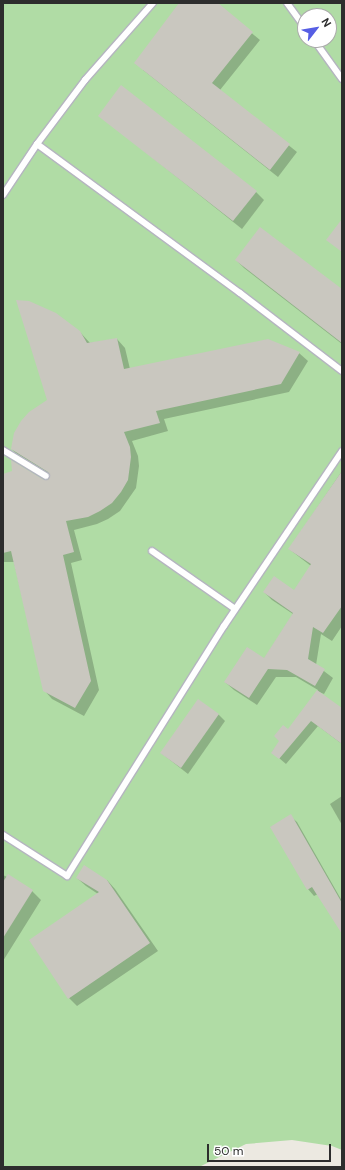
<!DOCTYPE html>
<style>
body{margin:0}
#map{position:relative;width:345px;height:1170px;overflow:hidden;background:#ece9e1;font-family:"DM Sans",sans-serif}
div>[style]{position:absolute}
.green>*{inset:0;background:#b0dca5}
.shadow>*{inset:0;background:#0003}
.building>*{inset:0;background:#c9c7bf}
.roads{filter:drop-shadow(1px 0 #b4b5bf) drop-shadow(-1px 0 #b4b5bf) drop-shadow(0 1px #b4b5bf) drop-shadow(0 -1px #b4b5bf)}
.lane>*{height:6px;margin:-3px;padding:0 3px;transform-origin:3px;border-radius:3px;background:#fff}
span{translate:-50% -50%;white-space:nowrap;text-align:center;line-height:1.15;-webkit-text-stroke:4px #fff;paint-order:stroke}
.frame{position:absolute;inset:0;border:4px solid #2d2d2d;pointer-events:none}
.north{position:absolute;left:297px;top:8px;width:40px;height:40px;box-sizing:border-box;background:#fff;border:1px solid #ababab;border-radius:50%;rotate:59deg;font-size:11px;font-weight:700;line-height:16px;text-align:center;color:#2d2d2d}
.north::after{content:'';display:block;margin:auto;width:14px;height:18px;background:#565ee4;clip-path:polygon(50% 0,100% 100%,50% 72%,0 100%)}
.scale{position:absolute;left:207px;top:1144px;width:124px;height:18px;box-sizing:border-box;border:2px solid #2d2d2d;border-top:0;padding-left:5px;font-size:12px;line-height:14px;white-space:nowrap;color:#2d2d2d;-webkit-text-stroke:3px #fff;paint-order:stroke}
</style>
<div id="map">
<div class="green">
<div style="clip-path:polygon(evenodd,3px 3px,342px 3px,342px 1150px,332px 1146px,292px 1140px,246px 1144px,199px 1167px,3px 1167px,3px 3px,305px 16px,329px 16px,329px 40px,305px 40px,305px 16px)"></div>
</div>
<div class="shadow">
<div style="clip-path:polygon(181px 3px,216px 3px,260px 40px,220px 90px,297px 152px,278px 177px,143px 70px)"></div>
<div style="clip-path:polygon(99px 115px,256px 192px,264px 200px,242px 229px)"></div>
<div style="clip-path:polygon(236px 260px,342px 291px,342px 344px,244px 268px)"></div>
<div style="clip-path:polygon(79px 331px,90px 343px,117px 339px,125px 348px,130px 369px,268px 340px,299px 353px,308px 361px,289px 392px,164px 419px,168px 431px,132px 441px,138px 456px,139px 466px,136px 488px,120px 511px,108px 519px,97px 524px,74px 530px,82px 560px,71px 563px,99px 690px,84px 716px,52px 699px,44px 690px,14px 562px,3px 562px,3px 475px,44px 481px,51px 479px,50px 476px,20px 458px,12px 449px,48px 400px)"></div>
<div style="clip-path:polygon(342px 471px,342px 626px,332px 641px,321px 634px,316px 665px,333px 678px,324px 694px,317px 691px,342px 710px,342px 744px,318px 726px,286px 764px,272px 752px,318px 690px,296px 677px,276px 677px,257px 705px,234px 690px,225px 682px,264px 659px,293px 614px,272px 600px,264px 592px,294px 591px,311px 566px,289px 549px)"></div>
<div style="clip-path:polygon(218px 714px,225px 721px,188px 774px,161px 753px)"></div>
<div style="clip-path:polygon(342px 796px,342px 825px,330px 804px)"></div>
<div style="clip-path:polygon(290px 816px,297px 822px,342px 901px,342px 932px,318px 894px,314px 896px,308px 889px,271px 827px)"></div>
<div style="clip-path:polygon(3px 875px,7px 877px,8px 875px,32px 891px,41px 900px,3px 961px)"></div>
<div style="clip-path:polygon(77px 878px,107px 880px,115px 889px,158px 951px,77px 1006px,69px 998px,98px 894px,86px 886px)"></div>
</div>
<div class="building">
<div style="clip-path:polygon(179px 3px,218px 3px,253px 32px,212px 83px,290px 144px,270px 170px,134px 63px)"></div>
<div style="clip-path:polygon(121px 85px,257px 191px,233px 221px,98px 116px)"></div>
<div style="clip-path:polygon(342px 219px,342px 252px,326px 240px)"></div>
<div style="clip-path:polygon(260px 227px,342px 289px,342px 343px,235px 260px)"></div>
<div style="clip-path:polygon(16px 300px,29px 301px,56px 313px,80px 331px,87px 343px,117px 338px,124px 369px,268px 339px,300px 352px,281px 384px,156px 411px,160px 423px,124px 432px,130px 447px,131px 457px,128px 480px,121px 492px,112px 503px,100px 511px,88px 517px,66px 521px,74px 552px,63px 555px,91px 681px,75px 708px,43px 691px,11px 551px,3px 553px,3px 474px,12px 471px,11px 460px,44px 480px,48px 480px,50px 476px,48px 472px,11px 449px,14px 433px,21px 421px,29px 412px,47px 400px)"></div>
<div style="clip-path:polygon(342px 471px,342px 606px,323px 633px,313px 627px,308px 659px,325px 669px,315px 686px,287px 670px,268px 669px,249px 698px,224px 682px,247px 647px,264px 658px,293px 613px,263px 592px,274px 576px,294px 590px,311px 564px,288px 549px)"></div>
<div style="clip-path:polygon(317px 690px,342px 708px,342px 744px,311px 721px,279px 759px,271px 753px,279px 741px,274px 736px,283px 725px,288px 729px)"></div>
<div style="clip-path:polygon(198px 699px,219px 714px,181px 768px,160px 753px)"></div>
<div style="clip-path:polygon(291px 814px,342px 903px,342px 934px,312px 887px,307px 890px,270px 827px)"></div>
<div style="clip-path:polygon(84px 865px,107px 880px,150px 943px,68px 999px,29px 940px,99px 892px,76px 878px)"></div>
<div style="clip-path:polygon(8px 874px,33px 890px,3px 938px,3px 882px)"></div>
</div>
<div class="roads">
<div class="lane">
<div style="left:287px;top:3px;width:31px;rotate:54deg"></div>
<div style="left:314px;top:40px;width:48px;rotate:54.3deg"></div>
<div style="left:37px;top:144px;width:252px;rotate:36.3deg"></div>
<div style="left:240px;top:293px;width:128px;rotate:37.4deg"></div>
<div style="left:3px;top:195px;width:61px;rotate:-56.3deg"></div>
<div style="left:37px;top:144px;width:80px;rotate:-53.1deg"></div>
<div style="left:85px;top:80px;width:103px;rotate:-48.6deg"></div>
<div style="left:3px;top:450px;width:50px;rotate:31.2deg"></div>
<div style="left:152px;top:551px;width:101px;rotate:34.9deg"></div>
<div style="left:3px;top:835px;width:76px;rotate:32.6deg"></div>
<div style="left:67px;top:876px;width:295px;rotate:-57.9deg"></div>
<div style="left:224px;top:626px;width:211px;rotate:-56deg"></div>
</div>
</div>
<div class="frame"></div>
<div class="north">N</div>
<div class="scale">50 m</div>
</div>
